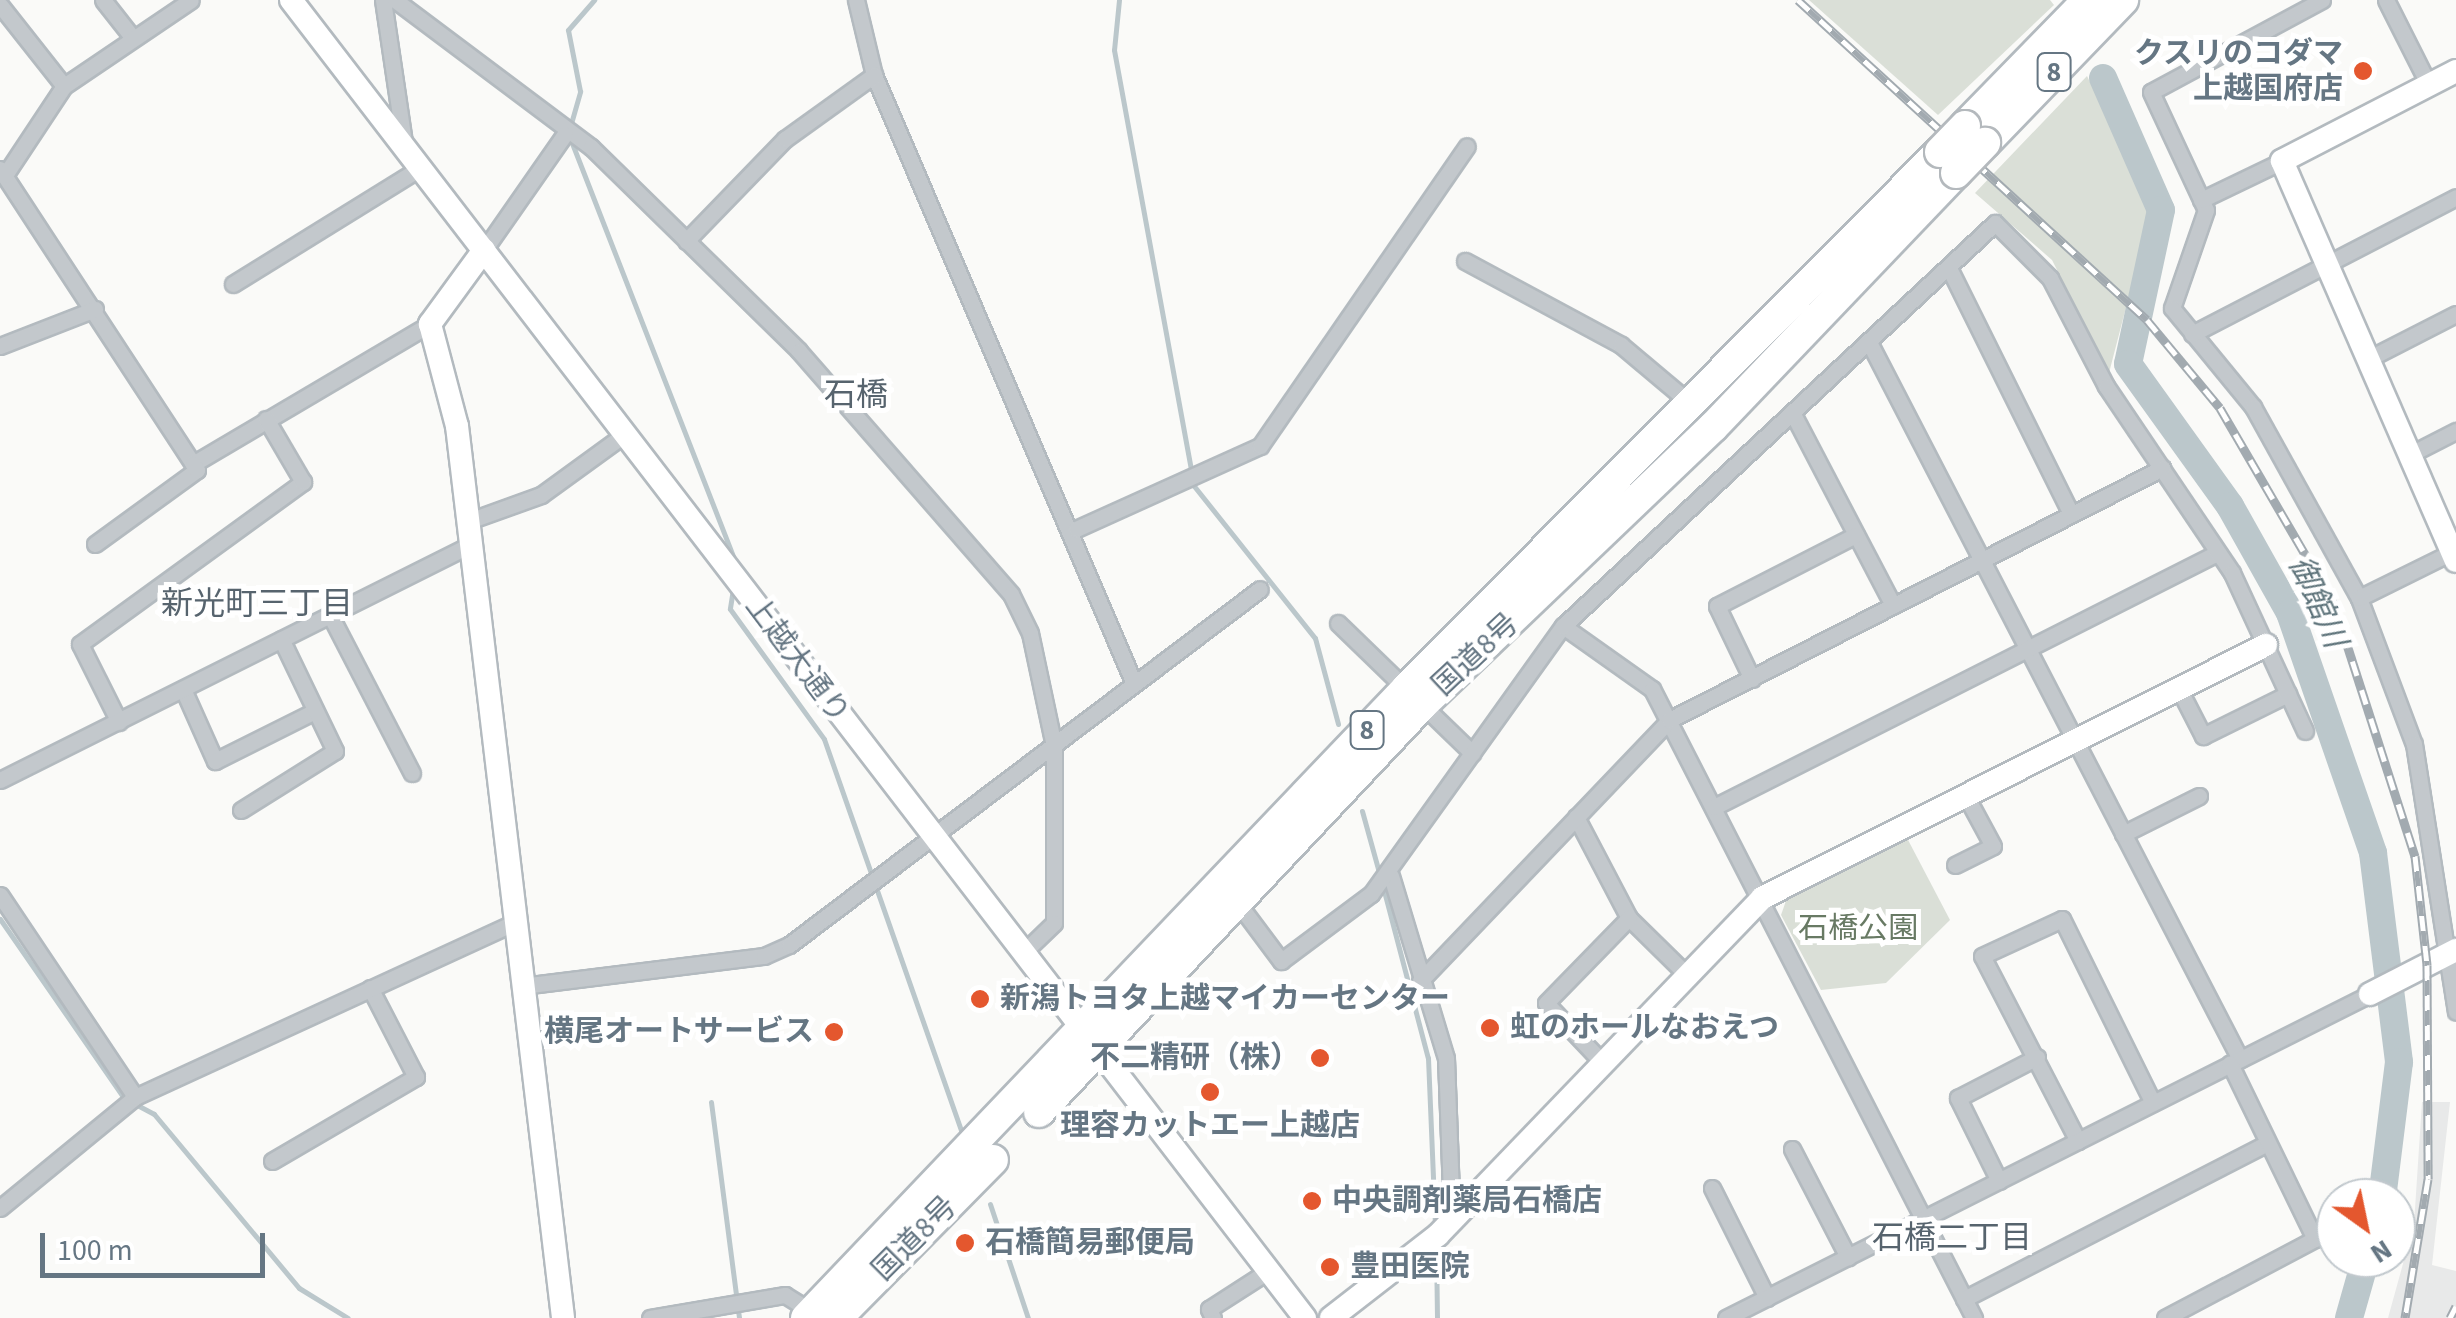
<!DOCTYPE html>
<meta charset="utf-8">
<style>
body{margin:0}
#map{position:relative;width:2456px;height:1318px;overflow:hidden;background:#fafaf8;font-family:"Source Sans 3","Noto Sans JP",sans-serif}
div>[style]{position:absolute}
.built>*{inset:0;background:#e8e9e9}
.green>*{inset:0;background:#dadfd7}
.stream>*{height:5px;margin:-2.5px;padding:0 2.5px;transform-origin:2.5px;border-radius:2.5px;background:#bbc7cb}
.river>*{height:28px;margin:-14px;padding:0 14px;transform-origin:14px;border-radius:14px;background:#bbc7cb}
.roads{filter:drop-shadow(2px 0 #b3babf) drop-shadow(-2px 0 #b3babf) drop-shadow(0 2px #b3babf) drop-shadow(0 -2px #b3babf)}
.street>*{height:15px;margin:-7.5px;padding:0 7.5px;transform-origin:7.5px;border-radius:7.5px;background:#c3c8cc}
.secondary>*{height:22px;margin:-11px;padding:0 11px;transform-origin:11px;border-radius:11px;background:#fff}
.highway>*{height:30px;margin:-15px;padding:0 15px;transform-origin:15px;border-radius:15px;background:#fff}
.rail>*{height:9px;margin-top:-4.5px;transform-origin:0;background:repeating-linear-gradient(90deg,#fff 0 15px,#a2aab0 0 30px);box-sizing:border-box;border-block:2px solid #a2aab0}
.bridges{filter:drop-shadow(2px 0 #b4b9bd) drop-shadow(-2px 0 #b4b9bd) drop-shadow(0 2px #b4b9bd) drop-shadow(0 -2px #b4b9bd)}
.highway-bridge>*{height:30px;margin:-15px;padding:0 15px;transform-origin:15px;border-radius:15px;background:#fff}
.dots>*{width:28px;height:28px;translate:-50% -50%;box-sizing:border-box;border:5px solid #fff;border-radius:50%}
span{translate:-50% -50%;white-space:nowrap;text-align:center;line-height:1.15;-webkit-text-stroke:10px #fff;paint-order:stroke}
.shield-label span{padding:2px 8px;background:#fff;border:2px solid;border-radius:8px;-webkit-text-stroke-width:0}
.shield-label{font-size:28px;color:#657683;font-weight:700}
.poi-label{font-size:30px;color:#657683;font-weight:700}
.right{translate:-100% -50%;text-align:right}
.left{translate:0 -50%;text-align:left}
.street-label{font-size:30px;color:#657683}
.park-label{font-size:30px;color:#687a64}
.neighbourhood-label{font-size:32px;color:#57646e}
.water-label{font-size:32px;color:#60757c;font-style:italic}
.north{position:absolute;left:2316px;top:1178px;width:100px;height:100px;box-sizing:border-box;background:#fff;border:2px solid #c1c8cd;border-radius:50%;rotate:147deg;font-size:28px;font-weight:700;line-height:40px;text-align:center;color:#657683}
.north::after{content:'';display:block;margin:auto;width:35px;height:45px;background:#e4572e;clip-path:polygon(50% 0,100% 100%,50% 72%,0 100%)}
.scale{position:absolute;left:40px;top:1233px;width:225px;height:45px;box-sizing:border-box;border:5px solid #657683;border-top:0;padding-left:12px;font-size:30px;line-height:35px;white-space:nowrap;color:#657683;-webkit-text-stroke:8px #fff;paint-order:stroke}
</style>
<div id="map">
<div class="built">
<div style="clip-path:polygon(2422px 1102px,2450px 1102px,2432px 1265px,2456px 1271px,2456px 1318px,2388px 1318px,2414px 1224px)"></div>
</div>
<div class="green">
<div style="clip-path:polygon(1809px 0,2050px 0,2054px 5px,1938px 115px)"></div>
<div style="clip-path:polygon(2087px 76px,2152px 207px,2109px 373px,2052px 260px,1975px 193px)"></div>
<div style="clip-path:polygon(1907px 838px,1950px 920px,1886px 983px,1821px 990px,1781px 915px,1787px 898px)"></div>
</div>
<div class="stream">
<div style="left:1119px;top:0;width:50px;rotate:95.7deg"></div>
<div style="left:1114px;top:50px;width:443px;rotate:79.6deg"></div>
<div style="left:1194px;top:486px;width:194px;rotate:51.5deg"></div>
<div style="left:1315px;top:638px;width:89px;rotate:75deg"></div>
<div style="left:570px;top:127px;width:37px;rotate:-74deg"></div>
<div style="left:580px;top:91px;width:62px;rotate:-101.1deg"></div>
<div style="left:568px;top:30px;width:40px;rotate:-49deg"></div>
<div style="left:570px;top:138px;width:456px;rotate:68.7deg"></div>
<div style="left:733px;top:589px;width:20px;rotate:99deg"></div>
<div style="left:730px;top:609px;width:160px;rotate:54.1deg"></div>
<div style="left:824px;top:739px;width:423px;rotate:70.7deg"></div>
<div style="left:1362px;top:811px;width:67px;rotate:74.5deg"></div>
<div style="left:1383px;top:887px;width:177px;rotate:75.3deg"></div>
<div style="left:1428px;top:1058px;width:167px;rotate:87.6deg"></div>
<div style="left:0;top:919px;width:218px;rotate:55.3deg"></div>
<div style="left:124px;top:1098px;width:34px;rotate:28deg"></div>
<div style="left:154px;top:1114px;width:226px;rotate:50.2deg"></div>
<div style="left:299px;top:1288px;width:57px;rotate:31.5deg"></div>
<div style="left:711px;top:1102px;width:218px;rotate:82.6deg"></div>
<div style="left:990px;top:1204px;width:120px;rotate:71.6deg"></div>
<div style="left:1436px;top:1246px;width:72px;rotate:89.2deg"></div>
</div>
<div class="river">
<div style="left:2103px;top:78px;width:144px;rotate:66.3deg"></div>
<div style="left:2161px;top:210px;width:157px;rotate:102.1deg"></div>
<div style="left:2128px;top:364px;width:175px;rotate:54.3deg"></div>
<div style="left:2230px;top:506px;width:123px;rotate:60.7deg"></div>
<div style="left:2290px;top:613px;width:254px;rotate:70.9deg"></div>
<div style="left:2373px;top:853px;width:211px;rotate:82.9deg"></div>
<div style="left:2399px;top:1062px;width:137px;rotate:97.1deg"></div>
<div style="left:2349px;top:1318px;width:62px;rotate:-74.2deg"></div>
</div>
<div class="roads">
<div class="street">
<div style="left:103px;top:0;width:47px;rotate:51.9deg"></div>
<div style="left:383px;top:0;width:145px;rotate:81.6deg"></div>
<div style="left:395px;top:0;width:245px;rotate:36.9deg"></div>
<div style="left:591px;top:147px;width:291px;rotate:44.4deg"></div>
<div style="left:799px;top:351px;width:322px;rotate:48.9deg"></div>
<div style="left:1011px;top:594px;width:43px;rotate:64deg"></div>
<div style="left:1030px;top:633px;width:116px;rotate:78deg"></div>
<div style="left:1054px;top:746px;width:177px;rotate:90deg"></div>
<div style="left:1054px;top:923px;width:42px;rotate:136deg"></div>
<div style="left:856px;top:0;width:77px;rotate:76.5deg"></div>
<div style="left:874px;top:75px;width:659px;rotate:66.86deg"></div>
<div style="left:2322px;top:0;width:194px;rotate:151.7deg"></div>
<div style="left:2151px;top:92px;width:130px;rotate:65deg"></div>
<div style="left:2206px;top:210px;width:104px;rotate:109.1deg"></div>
<div style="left:2172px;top:308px;width:128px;rotate:50.7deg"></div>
<div style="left:2253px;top:407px;width:218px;rotate:61deg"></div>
<div style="left:2359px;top:598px;width:156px;rotate:69.4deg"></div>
<div style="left:2414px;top:744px;width:271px;rotate:81.1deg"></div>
<div style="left:2386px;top:0;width:95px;rotate:63.2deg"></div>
<div style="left:0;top:5px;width:103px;rotate:51.7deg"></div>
<div style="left:0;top:169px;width:353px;rotate:56.8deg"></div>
<div style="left:193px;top:464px;width:275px;rotate:-30.6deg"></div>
<div style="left:5px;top:175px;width:107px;rotate:-56.5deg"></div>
<div style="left:64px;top:86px;width:153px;rotate:-34.1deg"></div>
<div style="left:2201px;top:200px;width:90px;rotate:-25.7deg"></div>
<div style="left:686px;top:241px;width:142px;rotate:-45.9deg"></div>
<div style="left:785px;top:139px;width:110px;rotate:-35.7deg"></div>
<div style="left:484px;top:250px;width:141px;rotate:-55.1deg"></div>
<div style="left:1465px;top:261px;width:177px;rotate:28.3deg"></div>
<div style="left:1621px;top:345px;width:92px;rotate:40.1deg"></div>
<div style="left:1949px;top:268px;width:275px;rotate:63.6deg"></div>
<div style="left:233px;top:284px;width:220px;rotate:-31.8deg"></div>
<div style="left:2192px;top:334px;width:297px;rotate:-27.4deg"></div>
<div style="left:0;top:346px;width:102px;rotate:-21.3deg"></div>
<div style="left:1871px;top:346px;width:803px;rotate:62.64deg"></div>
<div style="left:2368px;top:359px;width:99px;rotate:-27.1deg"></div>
<div style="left:1793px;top:414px;width:216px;rotate:62.4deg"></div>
<div style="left:2409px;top:455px;width:53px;rotate:-27.1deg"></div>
<div style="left:466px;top:522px;width:80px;rotate:-19.8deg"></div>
<div style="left:541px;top:495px;width:104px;rotate:-36deg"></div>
<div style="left:1076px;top:529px;width:202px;rotate:-24.3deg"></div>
<div style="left:1260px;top:446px;width:364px;rotate:-55.4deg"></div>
<div style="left:95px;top:544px;width:126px;rotate:-36deg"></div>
<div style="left:197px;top:470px;width:7px;rotate:-124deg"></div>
<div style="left:2359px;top:598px;width:108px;rotate:-26.3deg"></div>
<div style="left:330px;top:615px;width:178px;rotate:62.6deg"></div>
<div style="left:1338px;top:623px;width:187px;rotate:44.1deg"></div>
<div style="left:1563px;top:626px;width:109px;rotate:35.3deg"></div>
<div style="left:1652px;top:689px;width:707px;rotate:62.89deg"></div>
<div style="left:1752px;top:679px;width:81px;rotate:-115.6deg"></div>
<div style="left:1717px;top:606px;width:156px;rotate:-27.1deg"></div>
<div style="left:183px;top:689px;width:79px;rotate:66deg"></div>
<div style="left:215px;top:761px;width:112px;rotate:-26.6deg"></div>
<div style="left:2179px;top:689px;width:53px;rotate:62.9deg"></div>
<div style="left:2203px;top:736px;width:95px;rotate:-26.3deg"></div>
<div style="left:119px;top:722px;width:87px;rotate:-116.6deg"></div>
<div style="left:80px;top:644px;width:276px;rotate:-36deg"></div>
<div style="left:303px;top:482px;width:73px;rotate:-120.4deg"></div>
<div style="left:0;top:780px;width:523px;rotate:-26.57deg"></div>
<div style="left:1714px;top:807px;width:563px;rotate:-26.79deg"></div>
<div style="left:241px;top:810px;width:111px;rotate:-32.1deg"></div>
<div style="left:335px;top:751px;width:124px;rotate:-115.7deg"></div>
<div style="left:1576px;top:817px;width:114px;rotate:62.3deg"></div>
<div style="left:1629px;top:918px;width:84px;rotate:44.5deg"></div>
<div style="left:2123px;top:834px;width:85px;rotate:-26.6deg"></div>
<div style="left:1955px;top:865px;width:42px;rotate:-26.6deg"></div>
<div style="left:1993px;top:846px;width:57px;rotate:-118.4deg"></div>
<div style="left:1391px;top:876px;width:190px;rotate:73.2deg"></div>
<div style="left:1446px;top:1058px;width:163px;rotate:87.9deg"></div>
<div style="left:0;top:895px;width:243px;rotate:56.2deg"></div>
<div style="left:1237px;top:902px;width:74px;rotate:53.3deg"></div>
<div style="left:1281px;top:961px;width:112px;rotate:-36.7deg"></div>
<div style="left:1371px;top:894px;width:330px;rotate:-54.4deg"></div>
<div style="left:1563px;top:626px;width:591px;rotate:-43.01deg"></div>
<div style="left:1995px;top:223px;width:78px;rotate:45deg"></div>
<div style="left:2050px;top:278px;width:122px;rotate:62.6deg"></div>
<div style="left:2106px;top:386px;width:225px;rotate:56deg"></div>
<div style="left:2232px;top:573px;width:174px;rotate:65.2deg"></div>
<div style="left:1420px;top:981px;width:361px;rotate:-46.3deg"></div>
<div style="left:1669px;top:720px;width:554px;rotate:-27.07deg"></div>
<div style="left:522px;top:986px;width:244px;rotate:-7.1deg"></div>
<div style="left:764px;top:956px;width:27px;rotate:-24deg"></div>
<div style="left:789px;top:945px;width:590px;rotate:-37.08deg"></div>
<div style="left:1604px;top:1064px;width:84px;rotate:-133.6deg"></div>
<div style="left:1546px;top:1003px;width:119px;rotate:-45.7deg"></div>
<div style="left:2078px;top:1141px;width:208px;rotate:-117.4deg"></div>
<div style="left:1982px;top:956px;width:88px;rotate:-24.8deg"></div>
<div style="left:2062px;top:919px;width:205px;rotate:63.7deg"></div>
<div style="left:1792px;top:1149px;width:122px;rotate:62.6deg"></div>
<div style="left:272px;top:1161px;width:167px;rotate:-30.3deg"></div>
<div style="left:416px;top:1077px;width:100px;rotate:-117.3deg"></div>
<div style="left:1999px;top:1181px;width:93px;rotate:-116.3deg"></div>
<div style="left:1958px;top:1098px;width:89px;rotate:-27.4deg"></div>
<div style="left:1712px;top:1188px;width:123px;rotate:63.4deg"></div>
<div style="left:0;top:1208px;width:175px;rotate:-39.4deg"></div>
<div style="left:135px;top:1097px;width:421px;rotate:-24.7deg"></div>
<div style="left:1964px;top:1299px;width:341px;rotate:-27.2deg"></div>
<div style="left:650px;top:1318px;width:137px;rotate:-9.7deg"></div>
<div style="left:785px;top:1295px;width:32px;rotate:32deg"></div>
<div style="left:1213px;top:1318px;width:10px;rotate:-114deg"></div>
<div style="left:1209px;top:1309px;width:70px;rotate:-32.8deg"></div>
<div style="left:1726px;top:1318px;width:721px;rotate:-26.71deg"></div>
<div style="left:2165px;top:1318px;width:170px;rotate:-27.8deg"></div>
<div style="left:2315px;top:1239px;width:195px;rotate:-115.9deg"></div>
</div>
<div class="secondary">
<div style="left:291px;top:0;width:1663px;rotate:52.43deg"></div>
<div style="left:2456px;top:71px;width:196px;rotate:152.7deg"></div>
<div style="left:2282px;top:161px;width:436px;rotate:66.5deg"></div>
<div style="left:484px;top:250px;width:92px;rotate:126.1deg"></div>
<div style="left:430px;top:324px;width:106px;rotate:75.2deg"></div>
<div style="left:457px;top:426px;width:898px;rotate:83.22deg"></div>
<div style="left:2370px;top:994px;width:97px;rotate:-27.1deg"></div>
<div style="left:1331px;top:1318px;width:135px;rotate:-37.8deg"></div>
<div style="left:1438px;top:1235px;width:467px;rotate:-46.1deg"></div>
<div style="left:1762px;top:898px;width:564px;rotate:-26.66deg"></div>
</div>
<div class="highway">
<div style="left:1965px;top:126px;width:176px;rotate:-45.7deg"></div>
<div style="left:1985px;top:143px;width:199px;rotate:-46deg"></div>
<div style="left:1039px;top:1112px;width:559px;rotate:-46.74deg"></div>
<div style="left:1422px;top:705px;width:402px;rotate:-43.7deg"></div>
<div style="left:1713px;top:427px;width:352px;rotate:-46.3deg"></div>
<div style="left:806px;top:1318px;width:871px;rotate:-46.35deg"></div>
<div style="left:1407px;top:688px;width:756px;rotate:-45.16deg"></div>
<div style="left:837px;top:1318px;width:222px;rotate:-45.4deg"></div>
</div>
</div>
<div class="rail">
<div style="left:1798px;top:0;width:473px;rotate:42.5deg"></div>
<div style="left:2147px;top:320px;width:114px;rotate:50.3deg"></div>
<div style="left:2220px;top:408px;width:227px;rotate:59.8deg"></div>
<div style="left:2334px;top:604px;width:265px;rotate:72.2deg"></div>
<div style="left:2415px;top:856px;width:110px;rotate:83.7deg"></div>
<div style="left:2427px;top:965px;width:214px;rotate:89.7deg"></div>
<div style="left:2428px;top:1179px;width:141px;rotate:99.4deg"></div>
<div style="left:2450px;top:1318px;width:13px;rotate:-63deg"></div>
</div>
<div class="bridges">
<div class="highway-bridge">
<div style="left:1940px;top:152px;width:36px;rotate:-46deg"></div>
<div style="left:1956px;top:173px;width:42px;rotate:-46deg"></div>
</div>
</div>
<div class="dots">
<div style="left:2363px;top:71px;background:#e4572e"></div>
<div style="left:980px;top:999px;background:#e4572e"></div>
<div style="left:1490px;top:1028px;background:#e4572e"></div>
<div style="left:834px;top:1032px;background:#e4572e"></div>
<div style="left:1320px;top:1058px;background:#e4572e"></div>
<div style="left:1210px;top:1092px;background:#e4572e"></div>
<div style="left:1312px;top:1201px;background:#e4572e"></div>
<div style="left:965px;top:1243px;background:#e4572e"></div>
<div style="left:1330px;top:1267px;background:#e4572e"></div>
</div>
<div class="shield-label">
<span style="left:2054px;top:72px">8</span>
<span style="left:1367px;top:730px">8</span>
</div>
<div class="poi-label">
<span class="right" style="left:2343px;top:71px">クスリのコダマ<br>上越国府店</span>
<span class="left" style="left:1000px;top:999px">新潟トヨタ上越マイカーセンター</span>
<span class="left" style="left:1510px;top:1028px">虹のホールなおえつ</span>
<span class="right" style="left:814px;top:1032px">横尾オートサービス</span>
<span class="right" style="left:1300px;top:1058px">不二精研（株）</span>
<span style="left:1210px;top:1126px">理容カットエー上越店</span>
<span class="left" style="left:1332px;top:1201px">中央調剤薬局石橋店</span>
<span class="left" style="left:985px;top:1243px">石橋簡易郵便局</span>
<span class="left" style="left:1350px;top:1267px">豊田医院</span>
</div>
<div class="street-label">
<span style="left:1476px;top:655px;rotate:-43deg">国道8号</span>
<span style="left:797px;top:660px;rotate:53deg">上越大通り</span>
<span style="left:915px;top:1239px;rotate:-45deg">国道8号</span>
</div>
<div class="park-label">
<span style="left:1858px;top:929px">石橋公園</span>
</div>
<div class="neighbourhood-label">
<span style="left:856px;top:395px">石橋</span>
<span style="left:257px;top:604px">新光町三丁目</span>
<span style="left:1952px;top:1238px">石橋二丁目</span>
</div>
<div class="water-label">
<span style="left:2317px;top:602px;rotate:66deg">御館川</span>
</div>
<div class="north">N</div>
<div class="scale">100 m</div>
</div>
